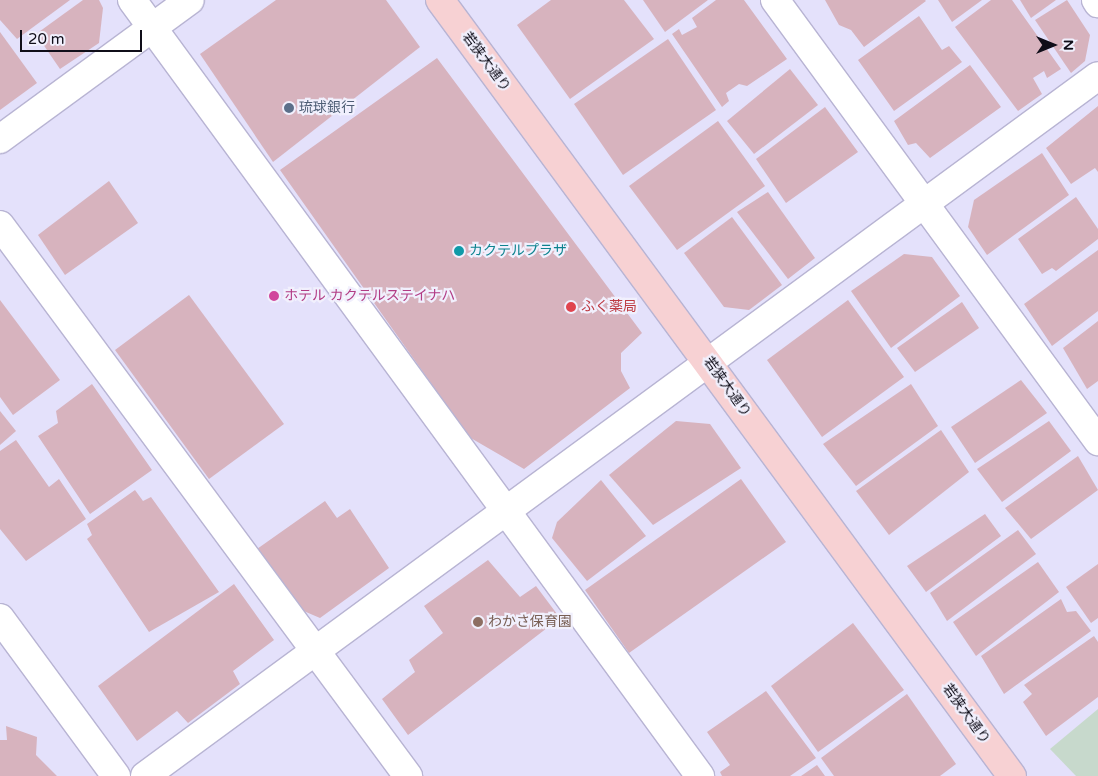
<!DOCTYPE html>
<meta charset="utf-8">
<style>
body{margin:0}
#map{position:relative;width:1098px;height:776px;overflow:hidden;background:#e4e1fb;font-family:"Varela Round","Noto Sans JP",sans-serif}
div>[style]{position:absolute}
.green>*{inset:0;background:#c7d9cc}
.building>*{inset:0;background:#d7b3be}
.roads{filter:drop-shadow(1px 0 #b8b4d3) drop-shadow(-1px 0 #b8b4d3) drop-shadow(0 1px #b8b4d3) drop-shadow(0 -1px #b8b4d3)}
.minor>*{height:28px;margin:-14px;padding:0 14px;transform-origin:14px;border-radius:14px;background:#fff}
.major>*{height:28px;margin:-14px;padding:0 14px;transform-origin:14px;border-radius:14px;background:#f7d1d3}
.dots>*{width:14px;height:14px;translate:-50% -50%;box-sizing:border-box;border:2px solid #f1f0fd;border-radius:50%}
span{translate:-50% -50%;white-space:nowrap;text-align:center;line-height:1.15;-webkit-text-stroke:4.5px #f1f0fd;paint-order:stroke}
.street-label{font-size:14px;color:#100e19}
.service-label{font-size:14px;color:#4e5e75}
.left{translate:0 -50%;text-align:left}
.culture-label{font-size:14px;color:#0d838f}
.hotel-label{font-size:14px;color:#b23c85}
.health-label{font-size:14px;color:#be3a42}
.education-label{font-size:14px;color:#785e54}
.north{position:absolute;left:1028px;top:20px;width:50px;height:50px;-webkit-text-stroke:4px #f1f0fd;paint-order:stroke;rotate:90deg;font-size:14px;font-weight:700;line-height:20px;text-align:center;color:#100e19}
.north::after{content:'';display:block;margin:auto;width:18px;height:22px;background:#100e19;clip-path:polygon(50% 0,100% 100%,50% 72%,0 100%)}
.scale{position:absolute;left:20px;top:30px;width:122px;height:22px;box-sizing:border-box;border:2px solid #100e19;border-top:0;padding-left:6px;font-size:15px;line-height:18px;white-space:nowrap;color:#100e19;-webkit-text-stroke:4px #f1f0fd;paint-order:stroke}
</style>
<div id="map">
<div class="green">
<div style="clip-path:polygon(1098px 709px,1098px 776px,1076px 776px,1050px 749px)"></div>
</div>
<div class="building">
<div style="clip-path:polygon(0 0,70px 0,17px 39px,0 20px)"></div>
<div style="clip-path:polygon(83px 0,99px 0,103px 8px,99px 43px,60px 69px,36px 34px)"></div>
<div style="clip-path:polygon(276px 0,386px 0,420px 47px,273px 162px,200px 54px)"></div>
<div style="clip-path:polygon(551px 0,624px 0,654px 39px,570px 99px,517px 25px)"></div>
<div style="clip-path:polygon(643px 0,708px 0,665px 32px)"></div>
<div style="clip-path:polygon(716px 0,744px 0,787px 59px,747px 86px,739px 84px,726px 93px,729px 101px,722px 107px,672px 34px,679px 29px,682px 35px,697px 27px,692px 18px)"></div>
<div style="clip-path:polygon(825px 0,925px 0,926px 1px,864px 47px,851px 30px,839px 25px)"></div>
<div style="clip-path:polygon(938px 0,982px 0,952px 22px)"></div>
<div style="clip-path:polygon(991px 0,1012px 0,1061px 69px,1047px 78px,1044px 71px,1033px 78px,1042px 94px,1018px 111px,955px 27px)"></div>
<div style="clip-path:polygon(1020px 0,1056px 0,1031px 18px)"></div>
<div style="clip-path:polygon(1067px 0,1090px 35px,1085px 61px,1071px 73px,1035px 20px)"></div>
<div style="clip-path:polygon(919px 16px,942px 50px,949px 46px,962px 62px,894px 111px,858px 60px)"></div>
<div style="clip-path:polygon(0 32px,37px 83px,0 110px)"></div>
<div style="clip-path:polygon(668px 39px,716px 110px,623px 175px,574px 104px)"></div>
<div style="clip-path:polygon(437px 58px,642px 333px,621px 353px,621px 371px,630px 388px,524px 469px,469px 437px,280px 170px)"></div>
<div style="clip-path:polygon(970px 65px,1001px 107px,930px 158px,916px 143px,908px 145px,894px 121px)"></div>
<div style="clip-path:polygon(790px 69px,818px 105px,754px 154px,727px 121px)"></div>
<div style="clip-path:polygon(1098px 106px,1098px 172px,1095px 168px,1071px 184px,1046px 148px)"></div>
<div style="clip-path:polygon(825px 107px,858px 152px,786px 203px,756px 159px)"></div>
<div style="clip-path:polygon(718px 121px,765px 186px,677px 250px,629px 186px)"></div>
<div style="clip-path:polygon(1042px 153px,1069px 195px,987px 255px,968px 227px,974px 200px)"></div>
<div style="clip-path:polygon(109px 181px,138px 223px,65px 275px,38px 235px)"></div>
<div style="clip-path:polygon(768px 192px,815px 258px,788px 279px,737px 212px)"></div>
<div style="clip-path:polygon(1076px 197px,1098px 229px,1098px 239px,1056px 271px,1052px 268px,1042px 274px,1018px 239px)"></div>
<div style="clip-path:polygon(732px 217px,782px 285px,749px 310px,724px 307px,684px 253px)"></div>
<div style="clip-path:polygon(1098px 250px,1098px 311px,1052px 346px,1024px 304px)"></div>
<div style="clip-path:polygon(904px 254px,932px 257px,960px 296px,891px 348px,851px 291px)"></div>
<div style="clip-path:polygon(189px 295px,284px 424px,209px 479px,115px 350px)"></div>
<div style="clip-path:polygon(0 300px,60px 380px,13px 415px,0 397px)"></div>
<div style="clip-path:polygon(848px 300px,904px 377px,822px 437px,767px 360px)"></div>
<div style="clip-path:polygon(962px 302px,979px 328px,915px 372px,897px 348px)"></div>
<div style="clip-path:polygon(1098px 321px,1098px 381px,1087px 389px,1063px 348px)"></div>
<div style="clip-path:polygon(1021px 380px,1047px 413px,975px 463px,951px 427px)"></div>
<div style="clip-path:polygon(92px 384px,152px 470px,90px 514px,38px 436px,58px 423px,56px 411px)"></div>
<div style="clip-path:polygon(911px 384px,938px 426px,856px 486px,823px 444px)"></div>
<div style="clip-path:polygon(0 411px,16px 431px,0 445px)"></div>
<div style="clip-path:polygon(676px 421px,710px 424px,741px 468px,653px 525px,609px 475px)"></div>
<div style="clip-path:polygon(1049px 421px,1071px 451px,1002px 502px,977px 469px)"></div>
<div style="clip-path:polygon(941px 430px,969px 472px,889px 535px,856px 491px)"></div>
<div style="clip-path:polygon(16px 440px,49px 487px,59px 479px,86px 519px,26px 561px,0 529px,0 451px)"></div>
<div style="clip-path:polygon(1078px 456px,1098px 490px,1031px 539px,1005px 508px)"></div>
<div style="clip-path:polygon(741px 479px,786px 542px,629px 653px,585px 590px)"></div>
<div style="clip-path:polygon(601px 480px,646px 536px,587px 581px,552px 538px,557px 522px)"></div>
<div style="clip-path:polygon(135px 490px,143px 501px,151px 497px,219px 592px,149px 632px,87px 539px,92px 535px,87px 524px)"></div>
<div style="clip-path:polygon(325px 501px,337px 518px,350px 509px,389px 568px,320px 618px,299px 609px,257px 549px)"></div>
<div style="clip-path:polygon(985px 514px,1001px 536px,926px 592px,907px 566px)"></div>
<div style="clip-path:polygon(1018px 530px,1036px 554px,947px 621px,930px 593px)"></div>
<div style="clip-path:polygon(488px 560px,520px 597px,536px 586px,560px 618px,408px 735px,382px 699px,415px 672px,409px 660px,443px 633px,424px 606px)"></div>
<div style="clip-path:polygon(1038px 562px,1059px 592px,976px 656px,953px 622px)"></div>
<div style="clip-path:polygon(1098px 564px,1098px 618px,1091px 623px,1066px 587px)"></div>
<div style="clip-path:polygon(234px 584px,274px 640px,233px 671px,240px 684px,188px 723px,177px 711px,137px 741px,98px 686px)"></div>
<div style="clip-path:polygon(1061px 599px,1067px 612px,1076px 611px,1091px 631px,1004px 694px,981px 656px)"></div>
<div style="clip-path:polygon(853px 623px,904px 690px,818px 752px,771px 686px)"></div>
<div style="clip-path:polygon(1094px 636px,1098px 642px,1098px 697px,1046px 736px,1023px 702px,1032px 694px,1024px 685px)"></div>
<div style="clip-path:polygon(766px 691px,816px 758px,790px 776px,722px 776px,720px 772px,730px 765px,707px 732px)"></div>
<div style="clip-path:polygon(907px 694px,956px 764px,940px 776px,834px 776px,821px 758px)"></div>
<div style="clip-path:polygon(6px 726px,37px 737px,36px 755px,57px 776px,0 776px,0 740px,7px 740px)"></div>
<div style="clip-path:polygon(817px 765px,825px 776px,801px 776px)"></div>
</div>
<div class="roads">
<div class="minor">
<div style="left:132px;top:0;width:962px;rotate:53.8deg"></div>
<div style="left:775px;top:0;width:547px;rotate:53.78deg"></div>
<div style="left:1096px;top:0;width:4px;rotate:56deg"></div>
<div style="left:0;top:139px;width:235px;rotate:-36.2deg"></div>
<div style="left:0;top:225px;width:686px;rotate:53.48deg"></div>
<div style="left:0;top:618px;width:196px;rotate:53.7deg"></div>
<div style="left:145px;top:776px;width:1182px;rotate:-36.3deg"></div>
</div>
<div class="major">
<div style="left:440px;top:0;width:964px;rotate:53.61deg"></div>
</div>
</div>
<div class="dots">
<div style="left:289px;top:108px;background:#5c6f8a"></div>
<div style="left:459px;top:251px;background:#0f9aa8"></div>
<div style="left:274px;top:296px;background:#d1479c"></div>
<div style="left:571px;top:307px;background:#e0444e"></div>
<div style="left:478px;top:622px;background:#8d6e63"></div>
</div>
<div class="street-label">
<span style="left:486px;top:62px;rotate:53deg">若狭大通り</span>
<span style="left:727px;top:387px;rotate:54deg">若狭大通り</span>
<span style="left:966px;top:714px;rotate:54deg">若狭大通り</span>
</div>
<div class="service-label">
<span class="left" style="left:299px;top:108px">琉球銀行</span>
</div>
<div class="culture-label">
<span class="left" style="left:469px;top:251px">カクテルプラザ</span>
</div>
<div class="hotel-label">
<span class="left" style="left:284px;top:296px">ホテル カクテルステイナハ</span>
</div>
<div class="health-label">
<span class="left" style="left:581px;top:307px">ふく薬局</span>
</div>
<div class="education-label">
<span class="left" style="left:488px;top:622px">わかさ保育園</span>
</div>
<div class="north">N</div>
<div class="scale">20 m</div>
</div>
